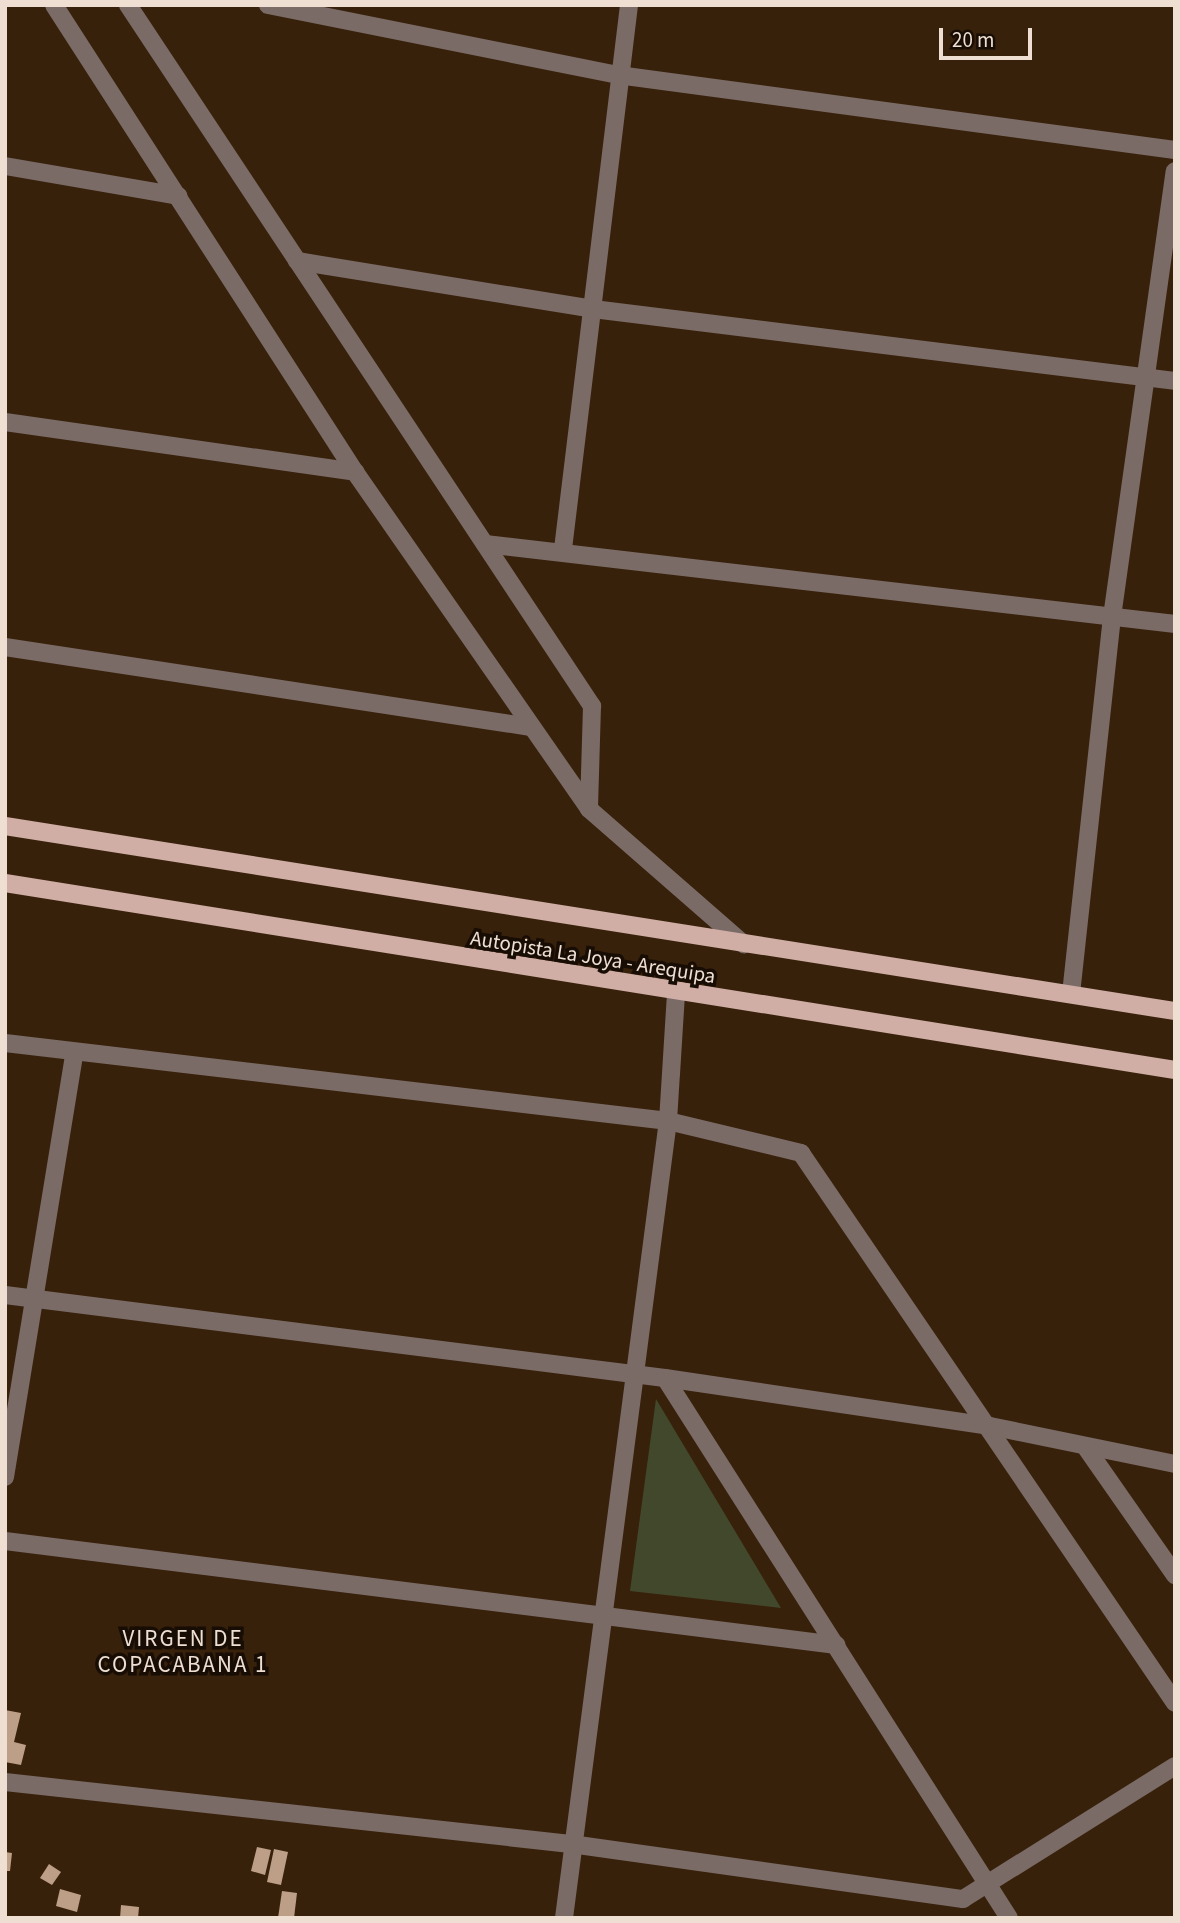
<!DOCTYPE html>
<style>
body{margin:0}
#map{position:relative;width:1180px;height:1923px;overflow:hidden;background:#38210b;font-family:"Source Sans 3",sans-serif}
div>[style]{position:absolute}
.green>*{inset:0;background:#42482c}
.building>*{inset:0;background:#bc9f86}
.minor>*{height:18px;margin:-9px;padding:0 9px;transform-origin:9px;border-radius:9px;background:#7b6b67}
.major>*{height:18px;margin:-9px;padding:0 9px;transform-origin:9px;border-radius:9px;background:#d0aea6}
span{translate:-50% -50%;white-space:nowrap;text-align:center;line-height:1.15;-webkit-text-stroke:7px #180d05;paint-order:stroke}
.street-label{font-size:21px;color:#eedfd2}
.neighbourhood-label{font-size:23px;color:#eedfd2;letter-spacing:2px}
.frame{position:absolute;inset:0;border:7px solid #eedfd2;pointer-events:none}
.scale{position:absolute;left:939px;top:28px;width:93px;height:32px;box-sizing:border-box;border:4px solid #eedfd2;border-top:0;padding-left:9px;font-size:21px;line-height:24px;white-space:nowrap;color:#eedfd2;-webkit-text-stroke:5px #180d05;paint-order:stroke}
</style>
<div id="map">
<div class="green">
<div style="clip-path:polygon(656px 1399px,781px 1608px,630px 1591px)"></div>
</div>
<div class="building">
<div style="clip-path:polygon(5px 1710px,21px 1713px,14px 1742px,26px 1745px,21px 1765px,5px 1762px)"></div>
<div style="clip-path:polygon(257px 1847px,271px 1850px,265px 1875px,251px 1871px)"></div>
<div style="clip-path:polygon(274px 1849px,288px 1852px,281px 1885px,267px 1882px)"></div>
<div style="clip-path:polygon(5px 1852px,12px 1853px,10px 1871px,5px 1871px)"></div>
<div style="clip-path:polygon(49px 1864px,61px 1872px,52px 1885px,40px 1878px)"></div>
<div style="clip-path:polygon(60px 1889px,81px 1895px,77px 1912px,56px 1906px)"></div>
<div style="clip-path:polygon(282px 1891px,297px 1893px,294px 1918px,278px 1918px)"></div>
<div style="clip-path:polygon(121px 1905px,139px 1907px,138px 1918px,120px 1918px)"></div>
</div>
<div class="minor">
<div style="left:54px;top:5px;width:556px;rotate:57.2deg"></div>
<div style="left:355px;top:472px;width:410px;rotate:55.2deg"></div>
<div style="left:589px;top:809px;width:206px;rotate:41.1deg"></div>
<div style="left:128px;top:5px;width:841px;rotate:56.5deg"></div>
<div style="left:592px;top:706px;width:103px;rotate:91.7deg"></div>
<div style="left:268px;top:5px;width:357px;rotate:11.3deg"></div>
<div style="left:618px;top:75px;width:562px;rotate:7.67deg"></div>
<div style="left:5px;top:166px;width:176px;rotate:9.8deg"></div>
<div style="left:297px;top:261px;width:300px;rotate:9.2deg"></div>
<div style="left:593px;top:309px;width:586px;rotate:7.05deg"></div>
<div style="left:5px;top:422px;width:354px;rotate:8.1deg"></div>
<div style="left:485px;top:544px;width:695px;rotate:6.61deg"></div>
<div style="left:563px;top:549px;width:548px;rotate:-83.08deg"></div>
<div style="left:5px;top:647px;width:532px;rotate:8.65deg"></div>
<div style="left:1071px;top:994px;width:379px;rotate:-83.8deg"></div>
<div style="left:1112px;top:617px;width:450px;rotate:-82deg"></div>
<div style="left:5px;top:1043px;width:668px;rotate:6.71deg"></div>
<div style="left:668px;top:1121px;width:137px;rotate:13.5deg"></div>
<div style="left:801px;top:1153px;width:665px;rotate:55.78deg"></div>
<div style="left:5px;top:1295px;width:665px;rotate:7.17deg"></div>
<div style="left:665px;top:1378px;width:329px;rotate:8.4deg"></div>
<div style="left:990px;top:1426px;width:189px;rotate:11.6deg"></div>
<div style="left:665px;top:1378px;width:640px;rotate:57.5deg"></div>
<div style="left:1087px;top:1449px;width:154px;rotate:55.1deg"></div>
<div style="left:5px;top:1477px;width:428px;rotate:-80.7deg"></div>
<div style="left:5px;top:1541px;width:838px;rotate:7.13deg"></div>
<div style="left:5px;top:1782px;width:569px;rotate:6.25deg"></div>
<div style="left:571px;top:1844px;width:396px;rotate:8deg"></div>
<div style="left:963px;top:1899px;width:250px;rotate:-32.1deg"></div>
<div style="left:564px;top:1918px;width:804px;rotate:-82.57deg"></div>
<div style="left:668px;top:1121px;width:127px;rotate:-86.4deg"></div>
</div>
<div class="major">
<div style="left:5px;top:826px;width:1185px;rotate:8.99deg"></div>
<div style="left:5px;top:883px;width:1185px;rotate:9.08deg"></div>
</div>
<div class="street-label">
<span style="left:593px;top:957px;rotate:9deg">Autopista La Joya - Arequipa</span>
</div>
<div class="neighbourhood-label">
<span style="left:183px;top:1652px">VIRGEN DE<br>COPACABANA 1</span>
</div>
<div class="frame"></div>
<div class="scale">20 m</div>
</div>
